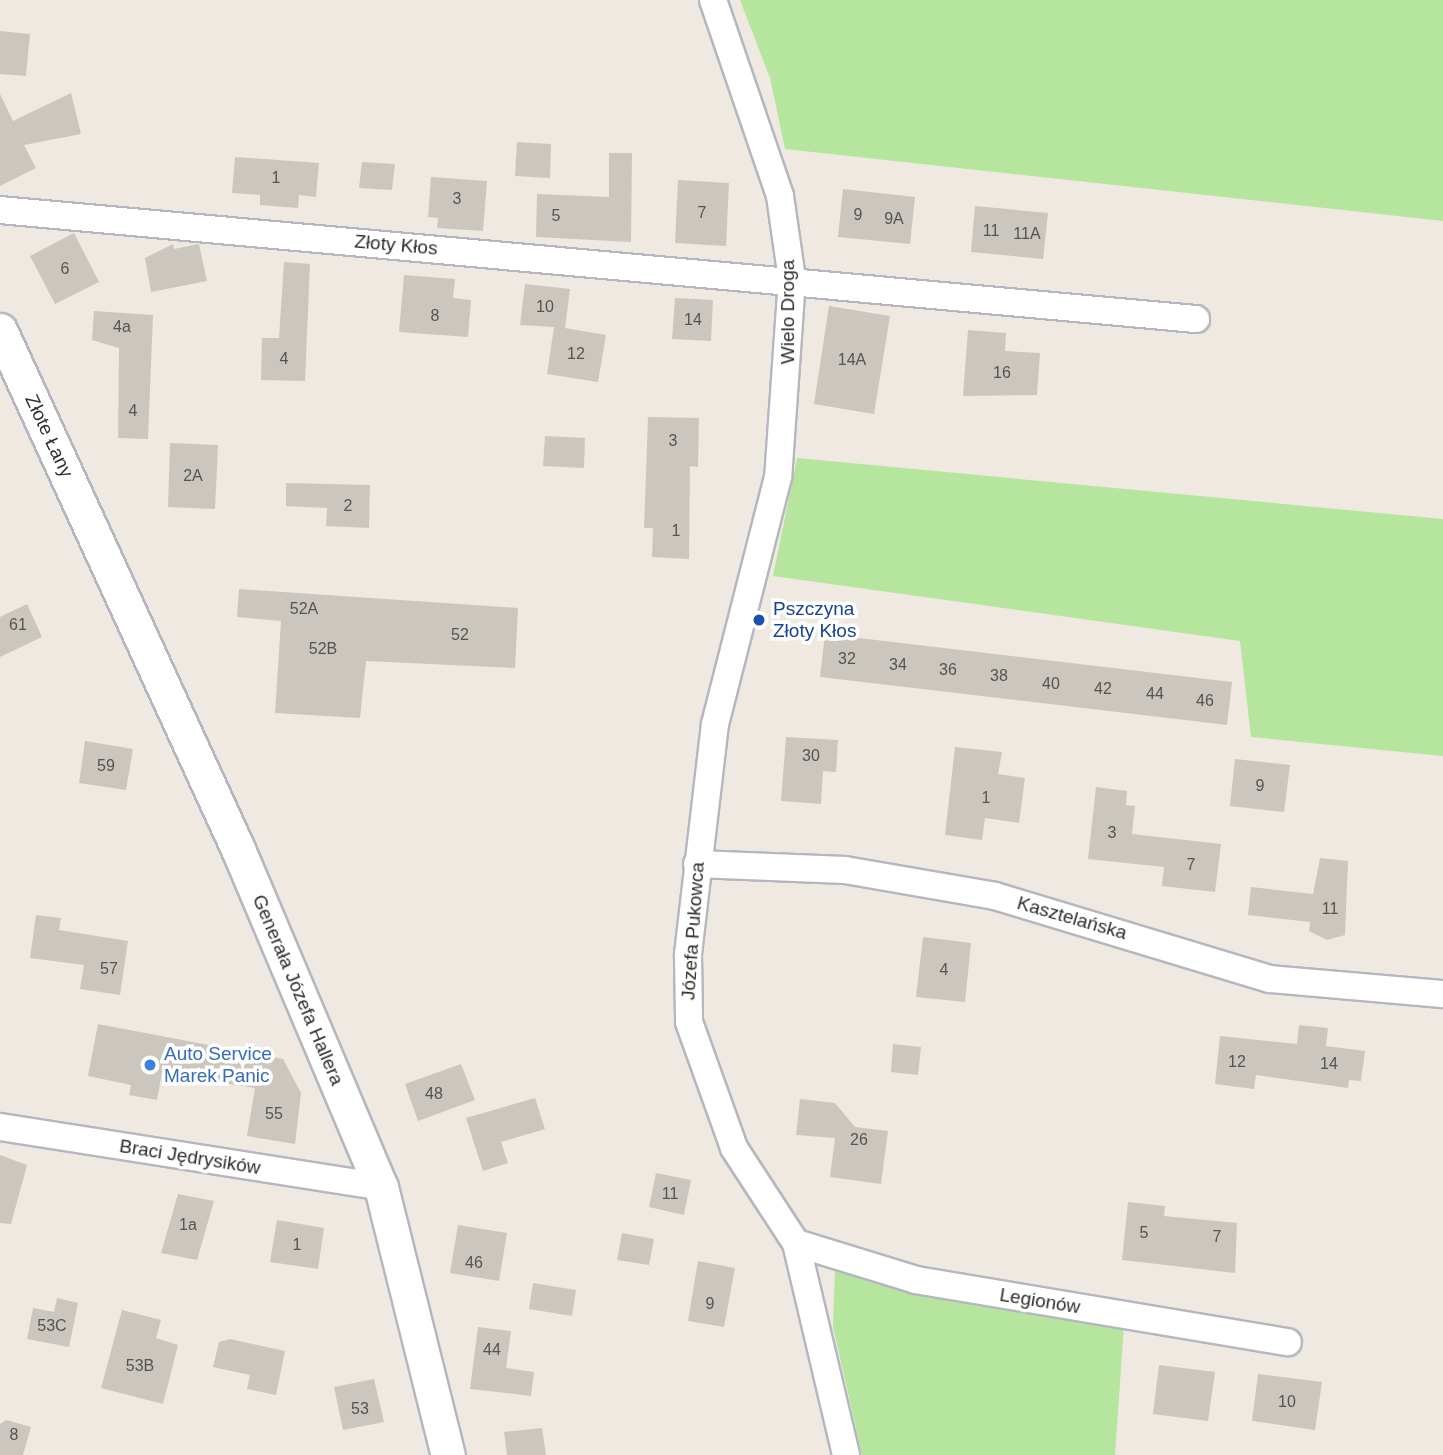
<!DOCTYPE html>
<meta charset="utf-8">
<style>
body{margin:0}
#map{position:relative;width:1443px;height:1455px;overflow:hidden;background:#efe9e1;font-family:Helvetica,sans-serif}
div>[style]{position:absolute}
.green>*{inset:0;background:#b6e59e}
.building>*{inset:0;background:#cbc7bf}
.roads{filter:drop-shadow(2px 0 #b4b7c1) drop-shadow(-2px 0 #b4b7c1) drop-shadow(0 2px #b4b7c1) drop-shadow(0 -2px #b4b7c1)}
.minor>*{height:26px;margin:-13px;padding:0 13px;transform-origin:13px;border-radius:13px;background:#fff}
.tertiary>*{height:33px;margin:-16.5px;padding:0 16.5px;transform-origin:16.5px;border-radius:16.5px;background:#fff}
.dots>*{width:19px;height:19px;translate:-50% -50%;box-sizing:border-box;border:4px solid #fff;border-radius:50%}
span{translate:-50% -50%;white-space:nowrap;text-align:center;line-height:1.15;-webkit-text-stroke:7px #fff;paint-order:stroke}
.number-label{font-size:16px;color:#555452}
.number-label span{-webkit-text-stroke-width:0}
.street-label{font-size:19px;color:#2e2e2e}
.transit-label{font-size:19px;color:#164399}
.left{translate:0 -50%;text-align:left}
.shop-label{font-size:19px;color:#366cbe}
</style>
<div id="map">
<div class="green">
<div style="clip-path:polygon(740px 0,1443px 0,1443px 221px,785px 149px,770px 78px)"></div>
<div style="clip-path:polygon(797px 458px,1443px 519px,1443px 756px,1251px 737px,1240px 641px,773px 576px)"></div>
<div style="clip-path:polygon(835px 1270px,1124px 1325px,1115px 1455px,862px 1455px,833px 1327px)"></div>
</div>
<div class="building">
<div style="clip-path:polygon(0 31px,30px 34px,26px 76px,0 74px)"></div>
<div style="clip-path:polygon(71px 93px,81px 134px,24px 145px,36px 168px,0 186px,0 94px,13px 121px)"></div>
<div style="clip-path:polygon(517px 142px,551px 144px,550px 178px,515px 176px)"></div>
<div style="clip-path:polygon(609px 153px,632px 153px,631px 242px,536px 237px,537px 194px,609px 197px)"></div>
<div style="clip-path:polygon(235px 157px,319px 163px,316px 197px,299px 195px,298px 208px,260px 205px,260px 195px,232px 193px)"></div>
<div style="clip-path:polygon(362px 162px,395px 164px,392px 190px,359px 188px)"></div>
<div style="clip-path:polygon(431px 177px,487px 181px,483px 231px,437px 228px,438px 218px,428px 217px)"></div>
<div style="clip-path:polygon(678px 180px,729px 183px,726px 246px,675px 243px)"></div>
<div style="clip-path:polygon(843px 189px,915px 197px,910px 244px,838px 237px)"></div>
<div style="clip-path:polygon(975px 206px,1048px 213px,1043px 259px,971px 252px)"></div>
<div style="clip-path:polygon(74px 233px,99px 282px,55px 304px,30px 256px)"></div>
<div style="clip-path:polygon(173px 244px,174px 249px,199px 244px,207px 281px,151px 292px,145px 258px)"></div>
<div style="clip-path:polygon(284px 262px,310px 264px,305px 381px,261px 380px,262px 338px,279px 338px)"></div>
<div style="clip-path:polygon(404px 275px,455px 279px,453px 298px,471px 300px,468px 337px,399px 332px)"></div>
<div style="clip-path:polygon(525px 284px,570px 289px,565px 328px,606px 335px,598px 382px,547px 374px,554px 327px,520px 325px)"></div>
<div style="clip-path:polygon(675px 298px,713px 300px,711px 341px,672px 339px)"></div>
<div style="clip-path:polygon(829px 306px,890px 316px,874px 414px,814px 404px)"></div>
<div style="clip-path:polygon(94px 311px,153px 315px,148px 439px,118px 438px,119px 348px,92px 340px)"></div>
<div style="clip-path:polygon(968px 330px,1006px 333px,1005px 351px,1040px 353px,1037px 395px,963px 396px)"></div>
<div style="clip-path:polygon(648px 417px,699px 418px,698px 467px,690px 466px,689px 559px,652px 557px,653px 528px,644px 528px)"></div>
<div style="clip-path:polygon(545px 436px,585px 438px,584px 468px,543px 466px)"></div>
<div style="clip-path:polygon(170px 443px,218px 445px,215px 509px,168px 507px)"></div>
<div style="clip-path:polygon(286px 483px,370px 485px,369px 528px,326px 526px,327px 508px,286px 506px)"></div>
<div style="clip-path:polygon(239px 589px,518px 608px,515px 668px,366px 661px,360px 718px,275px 713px,281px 621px,237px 617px)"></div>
<div style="clip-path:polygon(27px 604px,42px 637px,0 657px,0 617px)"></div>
<div style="clip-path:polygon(825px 634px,1232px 682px,1227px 725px,820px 677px)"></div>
<div style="clip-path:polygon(786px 737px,838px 740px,836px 772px,823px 771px,821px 804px,781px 801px)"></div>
<div style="clip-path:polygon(85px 741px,133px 749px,126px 790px,79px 783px)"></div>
<div style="clip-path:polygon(955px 747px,1002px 752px,998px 774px,1025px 778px,1019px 823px,985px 818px,982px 840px,945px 835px)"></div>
<div style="clip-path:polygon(1235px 759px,1290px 765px,1284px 812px,1230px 806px)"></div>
<div style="clip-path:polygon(1096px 787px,1127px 791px,1126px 805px,1135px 806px,1132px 834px,1221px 844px,1215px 892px,1162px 886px,1164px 867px,1088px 859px)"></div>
<div style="clip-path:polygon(1320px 858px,1348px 861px,1345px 935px,1327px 940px,1309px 931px,1310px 922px,1248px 915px,1251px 887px,1313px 894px)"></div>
<div style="clip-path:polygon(36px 915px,61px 918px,59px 930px,128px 941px,120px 995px,80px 989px,84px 965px,30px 958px)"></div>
<div style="clip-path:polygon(923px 937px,971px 943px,965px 1002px,916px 997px)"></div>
<div style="clip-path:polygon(98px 1024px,283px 1059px,301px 1093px,295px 1144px,247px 1136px,255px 1088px,162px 1073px,157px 1100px,129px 1095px,131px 1085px,88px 1076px)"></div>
<div style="clip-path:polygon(1299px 1025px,1328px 1028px,1326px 1046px,1365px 1051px,1361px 1081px,1349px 1080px,1348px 1088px,1256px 1075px,1254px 1089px,1215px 1084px,1220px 1036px,1297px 1044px)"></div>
<div style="clip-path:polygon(893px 1044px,921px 1047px,918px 1075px,891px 1072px)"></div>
<div style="clip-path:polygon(461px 1064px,475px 1100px,418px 1121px,405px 1084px)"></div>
<div style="clip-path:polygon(535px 1098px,545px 1129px,501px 1142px,508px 1163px,483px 1171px,466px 1118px)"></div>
<div style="clip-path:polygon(800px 1099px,835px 1103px,855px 1127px,888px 1131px,881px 1184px,830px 1177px,835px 1138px,796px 1135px)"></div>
<div style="clip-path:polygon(0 1155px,27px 1165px,11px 1224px,0 1223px)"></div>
<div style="clip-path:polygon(656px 1173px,691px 1180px,684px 1215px,649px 1207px)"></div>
<div style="clip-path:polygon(178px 1194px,214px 1201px,197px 1260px,161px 1253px)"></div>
<div style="clip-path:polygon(1128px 1202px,1165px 1206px,1164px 1216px,1237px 1223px,1235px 1273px,1122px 1260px)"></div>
<div style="clip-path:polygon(277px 1220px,324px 1228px,318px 1269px,270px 1262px)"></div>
<div style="clip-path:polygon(458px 1225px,507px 1233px,499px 1281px,450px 1273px)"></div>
<div style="clip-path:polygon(622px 1233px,654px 1239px,649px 1265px,617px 1260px)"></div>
<div style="clip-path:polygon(698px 1261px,735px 1268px,724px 1327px,688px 1321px)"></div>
<div style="clip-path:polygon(533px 1283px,576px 1290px,572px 1316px,529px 1309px)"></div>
<div style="clip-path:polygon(57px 1298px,78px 1303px,69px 1347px,27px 1339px,33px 1308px,54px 1312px)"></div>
<div style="clip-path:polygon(122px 1310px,161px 1320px,156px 1338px,178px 1345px,163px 1404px,101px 1388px)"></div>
<div style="clip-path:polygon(478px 1327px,511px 1331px,506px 1368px,534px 1372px,531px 1396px,470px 1389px)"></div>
<div style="clip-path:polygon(230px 1339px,285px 1351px,276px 1395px,247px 1389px,250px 1375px,213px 1367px,219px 1342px)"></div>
<div style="clip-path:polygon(1159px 1365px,1215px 1372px,1208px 1421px,1153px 1414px)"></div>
<div style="clip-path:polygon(1258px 1374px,1322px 1382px,1315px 1430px,1252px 1421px)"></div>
<div style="clip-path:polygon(374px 1379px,384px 1422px,343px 1430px,334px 1387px)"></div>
<div style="clip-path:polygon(6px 1420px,31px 1427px,23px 1455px,0 1455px,0 1424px)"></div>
<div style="clip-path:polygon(542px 1428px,546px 1455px,507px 1455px,504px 1432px)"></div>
</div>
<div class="roads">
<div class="minor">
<div style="left:713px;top:0;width:207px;rotate:71.1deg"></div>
<div style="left:780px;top:196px;width:84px;rotate:81.8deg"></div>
<div style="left:792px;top:279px;width:198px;rotate:94deg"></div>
<div style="left:778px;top:477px;width:255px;rotate:104.3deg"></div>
<div style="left:715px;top:724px;width:233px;rotate:96.7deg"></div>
<div style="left:688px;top:955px;width:67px;rotate:89.1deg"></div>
<div style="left:689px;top:1022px;width:134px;rotate:70.3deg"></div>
<div style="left:734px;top:1148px;width:113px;rotate:56.9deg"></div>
<div style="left:796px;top:1243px;width:218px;rotate:76.7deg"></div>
<div style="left:0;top:210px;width:1201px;rotate:5.21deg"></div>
<div style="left:697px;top:864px;width:148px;rotate:2.3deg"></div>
<div style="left:845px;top:870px;width:152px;rotate:9.8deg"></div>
<div style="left:995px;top:896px;width:287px;rotate:16.8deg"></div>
<div style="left:1270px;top:979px;width:174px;rotate:5deg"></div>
<div style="left:0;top:1127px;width:386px;rotate:8.9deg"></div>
<div style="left:796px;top:1243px;width:126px;rotate:17.1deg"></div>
<div style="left:916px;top:1280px;width:377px;rotate:9.5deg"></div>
</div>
<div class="tertiary">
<div style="left:0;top:330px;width:571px;rotate:65.37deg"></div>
<div style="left:238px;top:849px;width:367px;rotate:67.1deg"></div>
<div style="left:381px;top:1187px;width:276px;rotate:76deg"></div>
</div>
</div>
<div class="dots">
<div style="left:759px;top:620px;background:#1a4fb4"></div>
<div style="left:150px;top:1065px;background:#3f7fe0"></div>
</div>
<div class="number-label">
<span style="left:276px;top:178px">1</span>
<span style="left:457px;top:199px">3</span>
<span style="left:702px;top:213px">7</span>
<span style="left:858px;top:215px">9</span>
<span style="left:556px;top:216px">5</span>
<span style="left:894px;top:219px">9A</span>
<span style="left:991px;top:231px">11</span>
<span style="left:1027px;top:234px">11A</span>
<span style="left:65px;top:269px">6</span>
<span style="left:545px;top:307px">10</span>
<span style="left:435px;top:316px">8</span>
<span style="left:693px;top:320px">14</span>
<span style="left:122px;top:327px">4a</span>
<span style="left:576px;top:354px">12</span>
<span style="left:284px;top:359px">4</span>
<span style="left:852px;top:360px">14A</span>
<span style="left:1002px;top:373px">16</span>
<span style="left:133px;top:411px">4</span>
<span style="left:673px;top:441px">3</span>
<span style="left:193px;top:476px">2A</span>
<span style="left:348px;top:506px">2</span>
<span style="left:676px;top:531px">1</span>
<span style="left:304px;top:609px">52A</span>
<span style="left:18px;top:625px">61</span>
<span style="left:460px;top:635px">52</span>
<span style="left:323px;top:649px">52B</span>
<span style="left:847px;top:659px">32</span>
<span style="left:898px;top:665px">34</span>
<span style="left:948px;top:670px">36</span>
<span style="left:999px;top:676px">38</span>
<span style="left:1051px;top:684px">40</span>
<span style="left:1103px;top:689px">42</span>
<span style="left:1155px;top:694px">44</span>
<span style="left:1205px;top:701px">46</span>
<span style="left:811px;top:756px">30</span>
<span style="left:106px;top:766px">59</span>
<span style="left:1260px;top:786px">9</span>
<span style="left:986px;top:798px">1</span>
<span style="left:1112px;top:833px">3</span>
<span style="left:1191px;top:865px">7</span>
<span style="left:1330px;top:909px">11</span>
<span style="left:109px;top:969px">57</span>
<span style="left:944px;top:970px">4</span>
<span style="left:1237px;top:1062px">12</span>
<span style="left:1329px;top:1064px">14</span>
<span style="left:434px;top:1094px">48</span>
<span style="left:274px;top:1114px">55</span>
<span style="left:859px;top:1140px">26</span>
<span style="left:670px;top:1194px">11</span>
<span style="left:188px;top:1225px">1a</span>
<span style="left:1144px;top:1233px">5</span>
<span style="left:1217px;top:1237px">7</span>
<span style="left:297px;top:1245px">1</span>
<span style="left:474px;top:1263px">46</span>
<span style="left:710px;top:1304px">9</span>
<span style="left:52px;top:1326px">53C</span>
<span style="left:492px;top:1350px">44</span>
<span style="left:140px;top:1366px">53B</span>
<span style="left:1287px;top:1402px">10</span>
<span style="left:360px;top:1409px">53</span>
<span style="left:14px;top:1435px">8</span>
</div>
<div class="street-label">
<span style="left:396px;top:245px;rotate:5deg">Złoty Kłos</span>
<span style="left:788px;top:312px;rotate:-90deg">Wielo Droga</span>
<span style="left:49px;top:436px;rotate:65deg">Złote Łany</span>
<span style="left:1072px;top:918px;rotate:16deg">Kasztelańska</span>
<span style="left:693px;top:931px;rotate:-86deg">Józefa Pukowca</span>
<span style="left:298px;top:990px;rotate:67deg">Generała Józefa Hallera</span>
<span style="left:190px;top:1157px;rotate:9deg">Braci Jędrysików</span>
<span style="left:1040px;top:1301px;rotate:9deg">Legionów</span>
</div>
<div class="transit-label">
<span class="left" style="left:773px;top:620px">Pszczyna<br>Złoty Kłos</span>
</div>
<div class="shop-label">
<span class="left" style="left:164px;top:1065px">Auto Service<br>Marek Panic</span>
</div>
</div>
